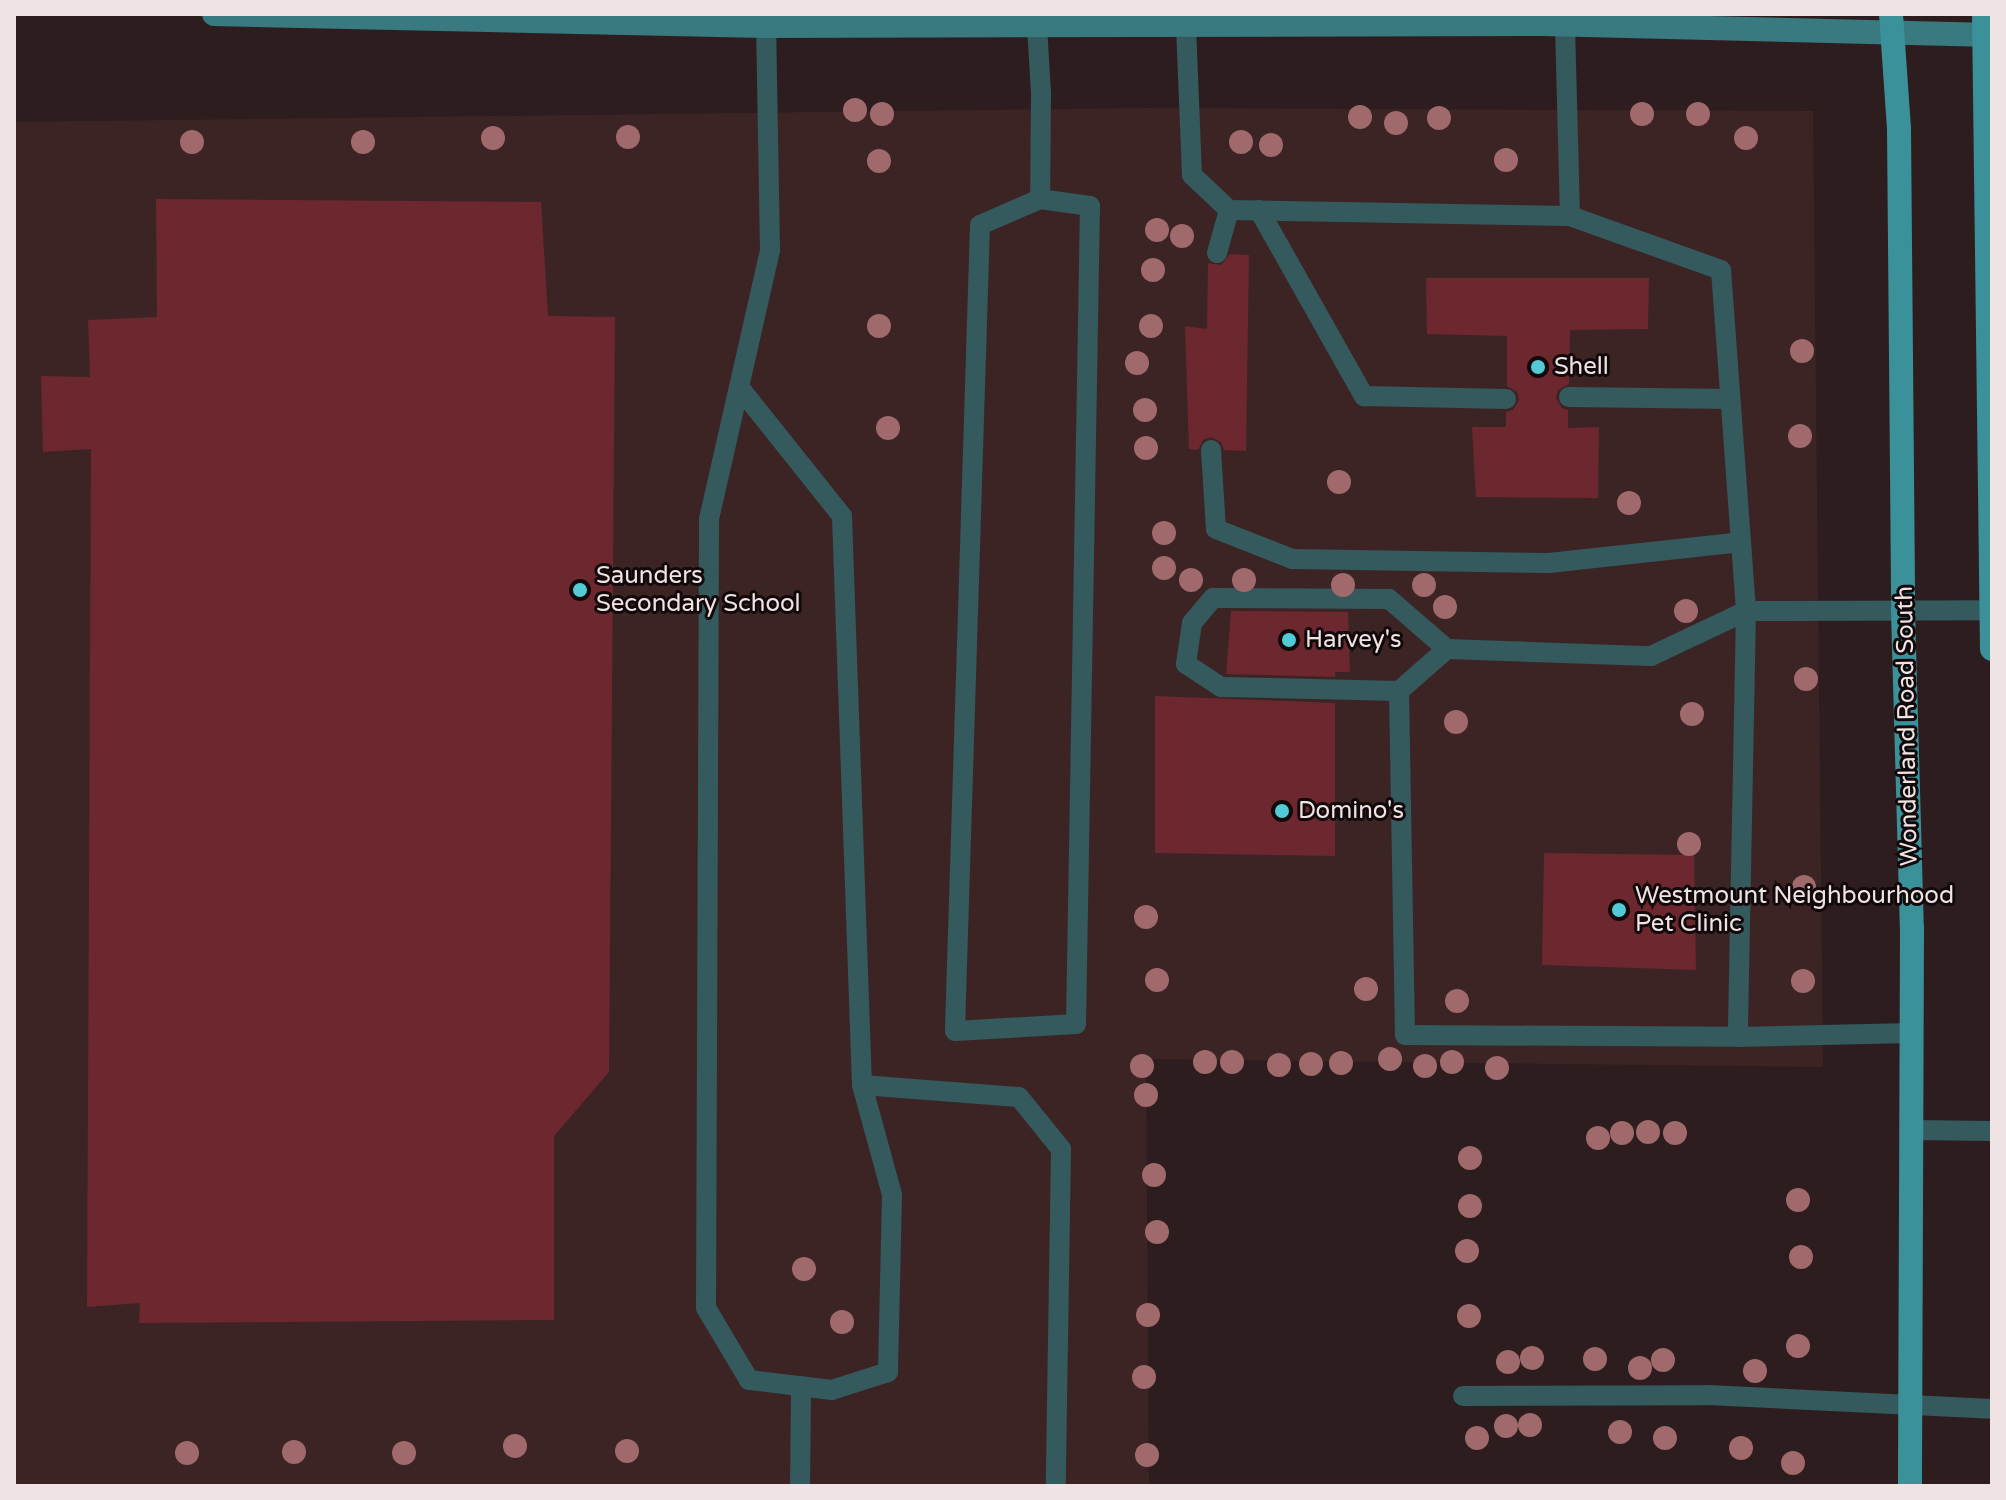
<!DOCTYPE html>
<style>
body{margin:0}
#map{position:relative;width:2006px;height:1500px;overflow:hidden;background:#2e1d1e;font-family:"Varela Round",sans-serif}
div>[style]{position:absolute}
.built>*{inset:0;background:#3c2425}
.building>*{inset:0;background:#6c272f}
.lane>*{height:20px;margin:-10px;padding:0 10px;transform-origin:10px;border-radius:10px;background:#345a5e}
.secondary>*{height:24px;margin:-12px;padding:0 12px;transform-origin:12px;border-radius:12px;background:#397980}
.primary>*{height:24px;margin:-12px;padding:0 12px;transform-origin:12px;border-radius:12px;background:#3a919a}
.trees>*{width:24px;height:24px;margin:-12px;border-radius:50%;background:#a0696c}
.dots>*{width:22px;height:22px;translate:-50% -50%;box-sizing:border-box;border:4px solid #11090a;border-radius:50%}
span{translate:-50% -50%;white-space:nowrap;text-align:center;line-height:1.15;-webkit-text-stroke:6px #11090a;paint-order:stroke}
.poi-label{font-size:24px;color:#f0e3e4}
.left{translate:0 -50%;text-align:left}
.street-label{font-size:24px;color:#f0e3e4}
.frame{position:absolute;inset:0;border:16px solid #f0e3e4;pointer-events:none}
</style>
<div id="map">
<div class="built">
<div style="clip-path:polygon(1146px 108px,1813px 111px,1823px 1067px,1146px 1059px,1149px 1486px,14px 1486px,14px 122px)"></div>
</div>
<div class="building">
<div style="clip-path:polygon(156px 199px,541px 202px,548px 316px,615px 317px,609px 1072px,554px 1136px,554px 1320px,139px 1323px,140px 1303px,87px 1307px,91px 449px,43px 452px,41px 376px,90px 377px,88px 320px,157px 317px)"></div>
<div style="clip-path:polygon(1230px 254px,1249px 255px,1246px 451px,1224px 450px,1221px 442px,1211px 437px,1203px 440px,1198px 450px,1189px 449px,1185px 326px,1207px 329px,1208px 263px,1221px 265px)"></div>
<div style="clip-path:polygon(1426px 278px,1649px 278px,1648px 329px,1570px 330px,1569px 384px,1558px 390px,1556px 398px,1562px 408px,1568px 410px,1568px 428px,1599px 427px,1598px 498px,1476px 497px,1472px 427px,1506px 427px,1506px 412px,1513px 410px,1519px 400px,1517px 392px,1507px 386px,1507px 336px,1427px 334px)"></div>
<div style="clip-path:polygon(1231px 611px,1348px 612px,1350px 672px,1335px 672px,1335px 677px,1226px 674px)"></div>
<div style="clip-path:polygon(1155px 696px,1335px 703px,1335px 856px,1155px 853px)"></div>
<div style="clip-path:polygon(1544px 853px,1694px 855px,1696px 970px,1542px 965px)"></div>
</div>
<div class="lane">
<div style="left:1037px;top:26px;width:68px;rotate:86.6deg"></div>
<div style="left:1041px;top:94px;width:105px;rotate:90.5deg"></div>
<div style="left:1040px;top:199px;width:65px;rotate:156.6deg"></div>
<div style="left:980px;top:225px;width:806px;rotate:91.78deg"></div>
<div style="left:955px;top:1031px;width:121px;rotate:-3.3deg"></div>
<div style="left:1076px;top:1024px;width:818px;rotate:-89.02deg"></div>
<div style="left:1090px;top:206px;width:50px;rotate:-172deg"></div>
<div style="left:1186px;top:26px;width:149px;rotate:87.7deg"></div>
<div style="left:1192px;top:175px;width:51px;rotate:43.4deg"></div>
<div style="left:1229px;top:210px;width:341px;rotate:1deg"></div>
<div style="left:1570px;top:216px;width:191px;rotate:-91.5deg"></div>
<div style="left:1259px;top:210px;width:214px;rotate:60.6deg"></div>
<div style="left:1364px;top:396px;width:142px;rotate:1.2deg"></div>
<div style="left:1570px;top:216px;width:160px;rotate:19.7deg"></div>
<div style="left:1721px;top:270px;width:342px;rotate:85.8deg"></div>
<div style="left:1746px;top:611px;width:426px;rotate:91.1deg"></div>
<div style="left:1738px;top:1037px;width:174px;rotate:-1.3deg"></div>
<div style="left:1217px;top:253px;width:45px;rotate:-74.4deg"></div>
<div style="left:739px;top:387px;width:165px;rotate:51.4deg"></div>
<div style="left:842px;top:516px;width:569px;rotate:87.99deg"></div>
<div style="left:862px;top:1085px;width:114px;rotate:74.7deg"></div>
<div style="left:892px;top:1195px;width:177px;rotate:91.3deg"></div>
<div style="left:888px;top:1372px;width:59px;rotate:162.2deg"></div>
<div style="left:832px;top:1390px;width:84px;rotate:-173.1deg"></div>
<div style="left:749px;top:1380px;width:84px;rotate:-120.8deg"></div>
<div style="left:706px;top:1308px;width:789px;rotate:-89.78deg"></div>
<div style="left:709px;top:519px;width:276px;rotate:-77.2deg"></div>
<div style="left:770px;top:250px;width:236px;rotate:-91deg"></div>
<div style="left:1569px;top:397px;width:161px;rotate:0.7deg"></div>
<div style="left:1211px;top:450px;width:79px;rotate:86.4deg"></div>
<div style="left:1216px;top:529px;width:82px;rotate:21.5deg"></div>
<div style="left:1292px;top:559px;width:257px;rotate:0.9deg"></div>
<div style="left:1549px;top:563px;width:193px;rotate:-6.2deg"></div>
<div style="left:1399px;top:691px;width:178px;rotate:-178.7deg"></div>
<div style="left:1221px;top:687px;width:42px;rotate:-146.7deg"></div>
<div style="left:1186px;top:664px;width:41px;rotate:-81.7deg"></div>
<div style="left:1192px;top:623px;width:33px;rotate:-50deg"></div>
<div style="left:1213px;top:598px;width:176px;rotate:0.3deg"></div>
<div style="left:1389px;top:599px;width:77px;rotate:40.8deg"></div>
<div style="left:1447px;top:649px;width:204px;rotate:2deg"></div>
<div style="left:1651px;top:656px;width:105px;rotate:-25.3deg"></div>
<div style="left:1746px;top:611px;width:245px;rotate:-0.2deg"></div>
<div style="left:1399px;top:691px;width:344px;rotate:89deg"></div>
<div style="left:1405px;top:1035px;width:333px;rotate:0.3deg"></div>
<div style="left:1399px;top:691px;width:64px;rotate:-41.2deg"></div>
<div style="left:862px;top:1085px;width:157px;rotate:4.4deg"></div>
<div style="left:1019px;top:1097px;width:67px;rotate:51.1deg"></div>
<div style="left:1061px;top:1149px;width:337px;rotate:90.9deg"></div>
<div style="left:1913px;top:1130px;width:79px;rotate:0.7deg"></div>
<div style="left:1463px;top:1396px;width:245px;rotate:-0.2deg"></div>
<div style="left:1708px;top:1395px;width:284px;rotate:2.8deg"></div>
<div style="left:800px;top:1486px;width:100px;rotate:-89.4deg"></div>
</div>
<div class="secondary">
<div style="left:214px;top:14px;width:552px;rotate:1.25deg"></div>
<div style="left:766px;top:26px;width:778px;rotate:-0.15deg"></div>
<div style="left:1544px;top:24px;width:448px;rotate:1.4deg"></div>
</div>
<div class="primary">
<div style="left:1891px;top:14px;width:115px;rotate:86deg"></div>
<div style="left:1899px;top:129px;width:482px;rotate:89.5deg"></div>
<div style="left:1903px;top:611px;width:318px;rotate:88.4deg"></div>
<div style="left:1912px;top:929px;width:557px;rotate:90.21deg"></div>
<div style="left:1984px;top:14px;width:635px;rotate:89.28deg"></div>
</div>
<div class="trees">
<div style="left:855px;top:110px"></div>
<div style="left:882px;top:114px"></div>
<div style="left:1642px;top:114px"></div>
<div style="left:1698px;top:114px"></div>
<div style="left:1360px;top:117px"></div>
<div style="left:1439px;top:118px"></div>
<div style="left:1396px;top:123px"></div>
<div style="left:628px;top:137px"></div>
<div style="left:493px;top:138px"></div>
<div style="left:1746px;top:138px"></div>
<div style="left:192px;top:142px"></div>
<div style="left:363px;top:142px"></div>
<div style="left:1241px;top:142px"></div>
<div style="left:1271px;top:145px"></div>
<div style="left:1506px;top:160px"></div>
<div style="left:879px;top:161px"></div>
<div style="left:1157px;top:230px"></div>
<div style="left:1182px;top:236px"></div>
<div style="left:1153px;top:270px"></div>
<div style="left:879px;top:326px"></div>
<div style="left:1151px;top:326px"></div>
<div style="left:1802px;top:351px"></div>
<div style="left:1137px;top:363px"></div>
<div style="left:1145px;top:410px"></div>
<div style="left:888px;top:428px"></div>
<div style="left:1800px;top:436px"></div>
<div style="left:1146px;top:448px"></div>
<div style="left:1339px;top:482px"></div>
<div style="left:1629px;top:503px"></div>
<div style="left:1164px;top:533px"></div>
<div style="left:1164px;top:568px"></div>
<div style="left:1191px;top:580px"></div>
<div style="left:1244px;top:580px"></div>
<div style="left:1343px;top:585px"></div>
<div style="left:1424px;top:585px"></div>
<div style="left:1445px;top:607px"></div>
<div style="left:1686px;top:611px"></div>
<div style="left:1806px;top:679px"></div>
<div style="left:1692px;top:714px"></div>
<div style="left:1456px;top:722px"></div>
<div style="left:1689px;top:844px"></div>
<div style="left:1804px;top:887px"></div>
<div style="left:1146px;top:917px"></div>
<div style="left:1157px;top:980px"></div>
<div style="left:1803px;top:981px"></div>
<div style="left:1366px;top:989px"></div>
<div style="left:1457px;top:1001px"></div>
<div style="left:1390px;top:1059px"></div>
<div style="left:1205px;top:1062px"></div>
<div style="left:1232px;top:1062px"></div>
<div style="left:1452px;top:1062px"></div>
<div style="left:1341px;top:1063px"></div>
<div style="left:1311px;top:1064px"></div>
<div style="left:1279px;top:1065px"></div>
<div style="left:1142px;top:1066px"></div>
<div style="left:1425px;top:1066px"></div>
<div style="left:1497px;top:1068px"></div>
<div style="left:1146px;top:1095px"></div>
<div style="left:1648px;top:1132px"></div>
<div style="left:1622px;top:1133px"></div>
<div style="left:1675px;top:1133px"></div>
<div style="left:1598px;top:1138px"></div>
<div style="left:1470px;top:1158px"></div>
<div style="left:1154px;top:1175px"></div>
<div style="left:1798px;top:1200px"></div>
<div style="left:1470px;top:1206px"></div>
<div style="left:1157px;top:1232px"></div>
<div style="left:1467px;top:1251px"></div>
<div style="left:1801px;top:1257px"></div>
<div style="left:804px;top:1269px"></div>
<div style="left:1148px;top:1315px"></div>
<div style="left:1469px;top:1316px"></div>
<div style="left:842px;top:1322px"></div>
<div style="left:1798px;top:1346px"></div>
<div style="left:1532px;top:1358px"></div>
<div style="left:1595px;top:1359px"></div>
<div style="left:1663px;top:1360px"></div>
<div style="left:1508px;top:1362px"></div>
<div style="left:1640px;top:1368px"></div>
<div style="left:1755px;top:1371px"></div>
<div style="left:1144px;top:1377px"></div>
<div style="left:1530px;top:1425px"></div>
<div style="left:1506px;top:1426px"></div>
<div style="left:1620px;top:1432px"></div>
<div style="left:1477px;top:1438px"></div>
<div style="left:1665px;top:1438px"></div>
<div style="left:515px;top:1446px"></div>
<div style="left:1741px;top:1448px"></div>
<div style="left:627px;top:1451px"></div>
<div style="left:294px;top:1452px"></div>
<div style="left:187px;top:1453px"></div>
<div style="left:404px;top:1453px"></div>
<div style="left:1147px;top:1455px"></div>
<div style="left:1793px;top:1463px"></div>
</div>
<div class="dots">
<div style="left:1538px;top:367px;background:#52cbd7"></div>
<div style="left:580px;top:590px;background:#52cbd7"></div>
<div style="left:1289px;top:640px;background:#52cbd7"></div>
<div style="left:1282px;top:811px;background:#52cbd7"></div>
<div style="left:1619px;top:910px;background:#52cbd7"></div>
</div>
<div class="poi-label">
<span class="left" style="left:1554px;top:367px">Shell</span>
<span class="left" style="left:596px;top:590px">Saunders<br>Secondary School</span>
<span class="left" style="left:1305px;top:640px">Harvey's</span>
<span class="left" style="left:1298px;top:811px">Domino's</span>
<span class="left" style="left:1635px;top:910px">Westmount Neighbourhood<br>Pet Clinic</span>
</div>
<div class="street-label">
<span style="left:1907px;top:726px;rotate:-91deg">Wonderland Road South</span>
</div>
<div class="frame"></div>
</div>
